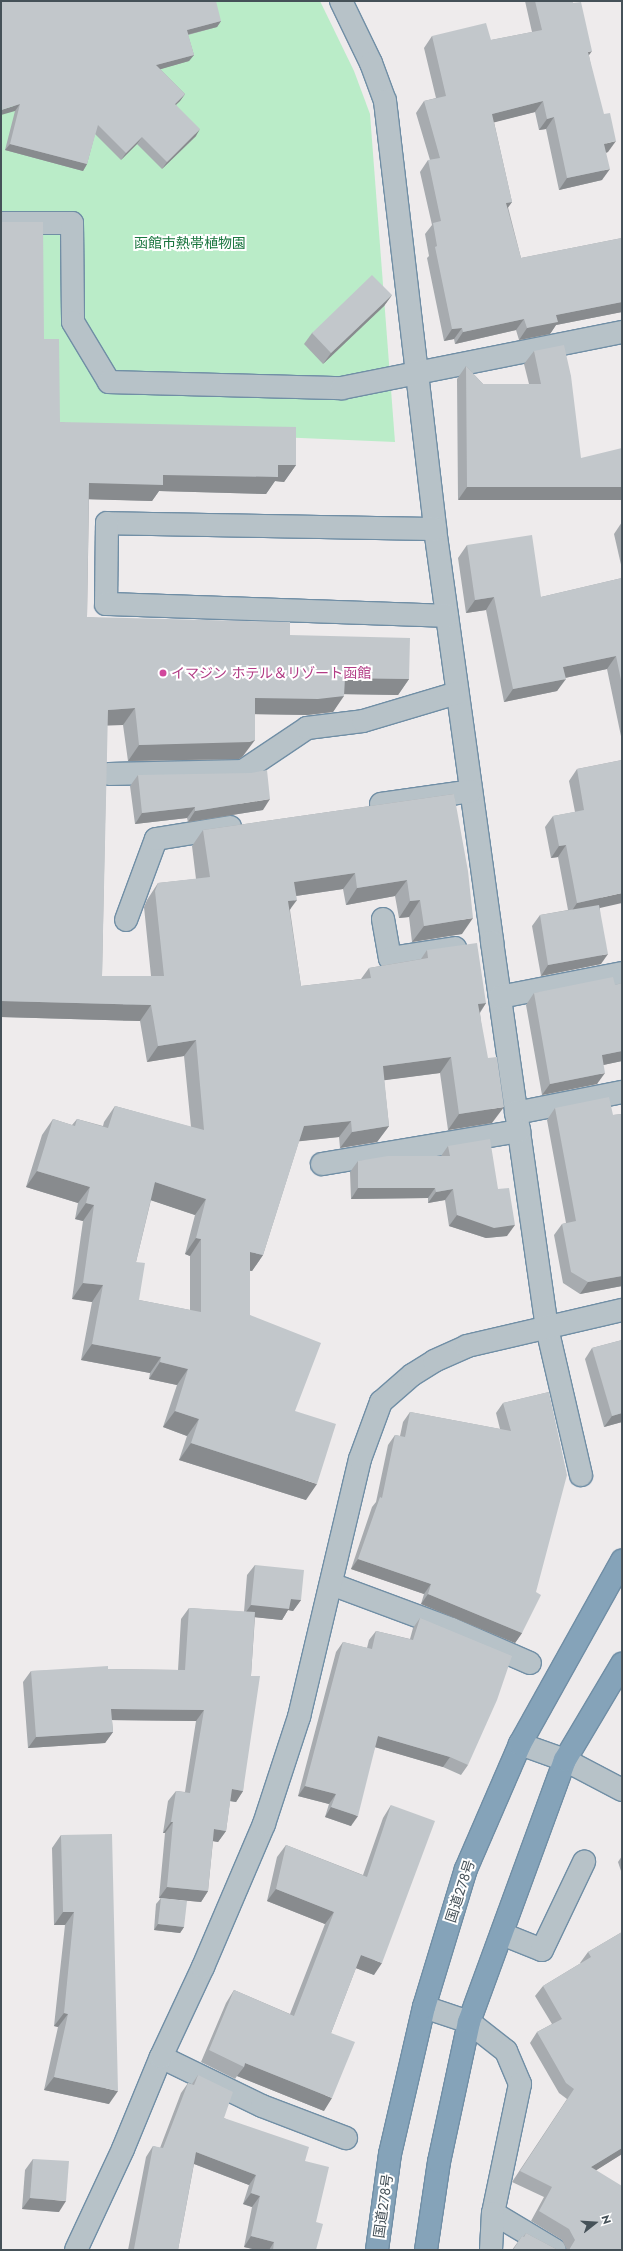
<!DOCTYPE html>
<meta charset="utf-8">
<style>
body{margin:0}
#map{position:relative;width:623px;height:2251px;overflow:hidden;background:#eeebec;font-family:Jost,"Noto Sans JP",sans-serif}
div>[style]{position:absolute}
.green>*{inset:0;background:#baecc8}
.roads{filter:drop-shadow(1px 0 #708ea5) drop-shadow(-1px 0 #708ea5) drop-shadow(0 1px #708ea5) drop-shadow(0 -1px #708ea5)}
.minor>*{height:22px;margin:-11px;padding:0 11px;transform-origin:11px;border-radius:11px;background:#b7c2c8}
.highway>*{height:22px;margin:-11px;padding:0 11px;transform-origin:11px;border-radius:11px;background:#85a3b9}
.wall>*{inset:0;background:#a7abaf}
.shaded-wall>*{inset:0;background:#888b8e}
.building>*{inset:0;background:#c2c7cb}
.dots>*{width:11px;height:11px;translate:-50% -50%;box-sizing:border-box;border:2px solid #fff;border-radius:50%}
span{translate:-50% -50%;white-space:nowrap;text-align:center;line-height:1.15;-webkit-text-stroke:4px #fff;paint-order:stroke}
.park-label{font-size:14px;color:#1a753f}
.hotel-label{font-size:14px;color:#b23c85}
.left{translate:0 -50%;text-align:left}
.street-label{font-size:14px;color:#455158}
.frame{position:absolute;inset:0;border:2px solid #455158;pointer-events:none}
.north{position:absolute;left:575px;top:2203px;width:40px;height:40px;-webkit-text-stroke:3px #fff;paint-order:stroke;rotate:73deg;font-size:11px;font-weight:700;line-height:16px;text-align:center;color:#455158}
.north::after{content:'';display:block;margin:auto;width:14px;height:18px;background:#455158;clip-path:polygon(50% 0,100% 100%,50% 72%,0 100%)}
</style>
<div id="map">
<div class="green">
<div style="clip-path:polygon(1px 1px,320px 1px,354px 71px,370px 114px,395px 442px,1px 425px)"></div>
</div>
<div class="roads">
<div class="minor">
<div style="left:341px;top:1px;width:69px;rotate:64.2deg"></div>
<div style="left:371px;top:63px;width:40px;rotate:69.8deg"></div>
<div style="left:385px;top:101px;width:431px;rotate:83.3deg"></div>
<div style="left:435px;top:529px;width:417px;rotate:82.1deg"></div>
<div style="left:492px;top:942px;width:390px;rotate:81.9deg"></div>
<div style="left:547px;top:1328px;width:151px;rotate:77deg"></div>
<div style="left:1px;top:223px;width:71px"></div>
<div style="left:72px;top:223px;width:99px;rotate:89.4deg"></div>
<div style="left:73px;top:322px;width:70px;rotate:59deg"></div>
<div style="left:109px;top:382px;width:233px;rotate:1.5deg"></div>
<div style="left:342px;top:388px;width:286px;rotate:-11.3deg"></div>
<div style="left:435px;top:529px;width:328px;rotate:-179deg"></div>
<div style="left:107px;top:523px;width:81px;rotate:90.7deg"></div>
<div style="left:106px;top:604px;width:341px;rotate:2deg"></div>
<div style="left:109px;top:774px;width:134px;rotate:-1.3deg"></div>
<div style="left:243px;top:771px;width:77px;rotate:-33.9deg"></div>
<div style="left:307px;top:728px;width:56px;rotate:-7.1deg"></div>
<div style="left:363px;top:721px;width:98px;rotate:-16.6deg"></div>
<div style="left:381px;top:804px;width:91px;rotate:-8.2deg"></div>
<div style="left:383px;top:919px;width:40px;rotate:80deg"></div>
<div style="left:390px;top:958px;width:66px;rotate:-8.7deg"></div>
<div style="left:126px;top:920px;width:86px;rotate:-69.7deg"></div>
<div style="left:156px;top:839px;width:75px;rotate:-9.2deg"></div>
<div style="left:500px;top:997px;width:124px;rotate:-11.1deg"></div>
<div style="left:516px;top:1113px;width:108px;rotate:-11.2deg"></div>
<div style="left:322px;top:1164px;width:200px;rotate:-9.5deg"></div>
<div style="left:331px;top:1584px;width:129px;rotate:20.4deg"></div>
<div style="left:452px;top:1629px;width:85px;rotate:23.6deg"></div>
<div style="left:520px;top:1744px;width:48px;rotate:19.6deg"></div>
<div style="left:565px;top:1760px;width:64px;rotate:27.8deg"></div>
<div style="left:502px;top:1934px;width:43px;rotate:21.8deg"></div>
<div style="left:542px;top:1950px;width:98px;rotate:-64.5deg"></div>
<div style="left:424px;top:2007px;width:47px;rotate:18.4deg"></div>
<div style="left:469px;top:2022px;width:47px;rotate:38.1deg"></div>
<div style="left:506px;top:2051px;width:36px;rotate:67deg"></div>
<div style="left:520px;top:2084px;width:132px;rotate:101.8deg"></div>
<div style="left:493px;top:2213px;width:72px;rotate:30.8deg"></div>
<div style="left:161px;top:2057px;width:112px;rotate:25.9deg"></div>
<div style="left:262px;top:2106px;width:90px;rotate:20.9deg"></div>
<div style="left:76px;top:2250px;width:111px;rotate:-65deg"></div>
<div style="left:123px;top:2149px;width:100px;rotate:-67.6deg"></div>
<div style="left:161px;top:2057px;width:99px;rotate:-65deg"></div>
<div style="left:203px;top:1967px;width:155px;rotate:-66.9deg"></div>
<div style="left:264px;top:1824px;width:113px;rotate:-71.9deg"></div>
<div style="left:299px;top:1717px;width:265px;rotate:-76.7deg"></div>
<div style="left:360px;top:1459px;width:61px;rotate:-69.8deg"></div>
<div style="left:381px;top:1402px;width:41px;rotate:-41.1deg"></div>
<div style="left:412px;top:1375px;width:26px;rotate:-32deg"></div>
<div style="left:434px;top:1361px;width:36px;rotate:-24deg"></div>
<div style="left:467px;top:1346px;width:159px;rotate:-13.1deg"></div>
<div style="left:491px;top:2250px;width:37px;rotate:-87deg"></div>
</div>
<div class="highway">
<div style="left:377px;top:2250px;width:97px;rotate:-82.3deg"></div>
<div style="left:390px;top:2154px;width:151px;rotate:-77deg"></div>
<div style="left:424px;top:2007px;width:144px;rotate:-73.1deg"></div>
<div style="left:466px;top:1869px;width:136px;rotate:-66.6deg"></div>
<div style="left:520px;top:1744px;width:210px;rotate:-60.9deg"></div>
<div style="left:426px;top:2250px;width:89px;rotate:-81.6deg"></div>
<div style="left:439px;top:2162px;width:143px;rotate:-77.9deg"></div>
<div style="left:469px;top:2022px;width:279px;rotate:-69.9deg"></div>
<div style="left:565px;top:1760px;width:112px;rotate:-59.3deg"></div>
</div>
</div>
<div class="wall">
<div style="clip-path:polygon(1px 1px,221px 21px,217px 27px,188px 35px,194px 55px,189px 61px,160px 69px,185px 94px,180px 101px,176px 105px,196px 136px,162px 169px,137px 144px,121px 160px,95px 134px,87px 164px,83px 171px,5px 150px,15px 111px)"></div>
<div style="clip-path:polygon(525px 1px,572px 1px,589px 56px,608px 152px,606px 153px,602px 180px,559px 190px,546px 129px,539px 130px,535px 112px,494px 122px,512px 202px,508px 207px,521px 258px,622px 238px,622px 312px,556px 325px,550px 334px,519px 340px,516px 330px,455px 344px,454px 339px,444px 341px,427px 258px,429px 256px,425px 234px,432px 225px,420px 172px,428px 160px,430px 160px,416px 113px,424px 101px,436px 98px,424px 48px,432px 36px,491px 40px,532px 32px)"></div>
<div style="clip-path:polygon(evenodd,1px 222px,44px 339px,60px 422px,296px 465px,284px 482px,275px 481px,266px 494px,159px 491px,152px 501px,89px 499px,87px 617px,290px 635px,409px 679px,398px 695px,344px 694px,333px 712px,307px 715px,255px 714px,243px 756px,239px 759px,128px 761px,123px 725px,107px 725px,102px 976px,151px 976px,144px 907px,147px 900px,158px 883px,196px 879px,192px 846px,203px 830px,454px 794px,462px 934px,412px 942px,409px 917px,399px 918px,395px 896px,346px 905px,343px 889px,296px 896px,290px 910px,301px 986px,361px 979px,369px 968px,421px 959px,427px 950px,486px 1003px,480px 1013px,492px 1123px,448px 1130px,440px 1073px,384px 1080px,389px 1126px,377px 1142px,340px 1148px,339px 1137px,299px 1141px,263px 1255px,252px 1271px,250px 1271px,250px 1315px,295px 1411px,306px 1500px,179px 1460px,187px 1436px,163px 1427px,177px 1385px,149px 1379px,150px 1373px,81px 1360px,92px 1302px,72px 1299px,83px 1221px,75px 1219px,78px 1203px,26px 1187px,42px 1135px,53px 1119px,72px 1125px,77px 1119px,103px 1126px,104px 1122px,115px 1106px,191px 1127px,184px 1056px,147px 1062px,140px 1021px,1px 1017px,1px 222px,151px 1200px,195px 1215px,185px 1254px,190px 1256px,190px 1310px,139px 1300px,136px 1262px,151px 1200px)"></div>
<div style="clip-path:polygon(392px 295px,384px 306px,323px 364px,304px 344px,312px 333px)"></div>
<div style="clip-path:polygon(534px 351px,571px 376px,458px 500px,457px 379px,466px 366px,483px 384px,529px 384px,524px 364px)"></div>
<div style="clip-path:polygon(622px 522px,622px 569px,614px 534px)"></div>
<div style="clip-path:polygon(467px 545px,541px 597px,622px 578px,622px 741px,607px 669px,565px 678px,557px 691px,504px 702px,486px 610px,466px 613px,458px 558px)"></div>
<div style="clip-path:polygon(622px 760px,600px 908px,601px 964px,541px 976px,532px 926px,540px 915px,568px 910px,558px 857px,551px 858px,545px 827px,553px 816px,575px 812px,569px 781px,577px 769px)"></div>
<div style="clip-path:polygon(138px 775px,263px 810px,188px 822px,187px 818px,135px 824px,130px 786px)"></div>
<div style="clip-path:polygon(622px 983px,622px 1061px,603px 1065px,597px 1084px,542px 1095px,526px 1005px,534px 993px,615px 985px)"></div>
<div style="clip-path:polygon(555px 1108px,613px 1115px,622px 1114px,622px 1286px,580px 1294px,563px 1283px,554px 1235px,562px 1224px,566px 1223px,547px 1120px)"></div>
<div style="clip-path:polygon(448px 1146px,498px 1189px,507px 1236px,486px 1238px,449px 1226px,445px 1200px,428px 1203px,428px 1198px,351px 1199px,350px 1172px,358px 1161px,441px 1156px)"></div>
<div style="clip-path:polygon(622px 1340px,622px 1422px,604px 1427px,585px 1359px,592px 1348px)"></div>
<div style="clip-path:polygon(549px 1392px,522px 1633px,515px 1643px,421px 1604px,424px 1594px,351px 1569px,372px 1507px,376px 1502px,388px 1445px,395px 1435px,400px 1436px,403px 1422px,410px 1412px,500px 1429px,496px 1413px,503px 1403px)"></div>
<div style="clip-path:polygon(255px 1565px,301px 1600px,293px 1611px,288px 1610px,282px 1620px,255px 1617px,243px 1791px,236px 1802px,230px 1801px,226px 1831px,218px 1842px,213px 1841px,208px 1891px,201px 1902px,159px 1898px,165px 1833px,163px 1833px,168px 1801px,176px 1791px,185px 1792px,196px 1721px,112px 1720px,113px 1732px,105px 1743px,28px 1748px,23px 1682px,31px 1671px,108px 1669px,178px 1670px,181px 1619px,189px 1608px,244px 1612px,247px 1575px)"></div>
<div style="clip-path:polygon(420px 1618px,468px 1765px,461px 1775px,443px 1767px,375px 1747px,351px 1826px,325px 1817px,329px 1804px,298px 1796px,336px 1652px,343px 1642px,367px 1648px,369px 1640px,376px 1631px,410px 1639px,413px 1628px)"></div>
<div style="clip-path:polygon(391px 1805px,374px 1975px,356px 1968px,331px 2033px,324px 2111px,237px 2076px,235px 2079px,201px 2062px,226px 2003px,234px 1990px,290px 2014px,325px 1924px,267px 1901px,277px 1857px,286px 1845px,363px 1875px,383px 1818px)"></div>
<div style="clip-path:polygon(61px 1835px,109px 2104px,44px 2090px,58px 2027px,54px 2026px,65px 1925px,54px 1925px,52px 1848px)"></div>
<div style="clip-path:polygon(622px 1856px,622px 1874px,618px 1862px)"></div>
<div style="clip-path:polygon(161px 1898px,184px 1927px,180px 1933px,154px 1930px,156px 1904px)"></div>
<div style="clip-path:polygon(622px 1932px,622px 2154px,596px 2170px,622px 2250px,567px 2250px,562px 2240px,531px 2221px,544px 2197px,512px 2182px,567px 2099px,559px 2093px,530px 2043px,537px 2032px,552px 2024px,535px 1996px,543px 1986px,581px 1963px,580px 1963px,588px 1952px)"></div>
<div style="clip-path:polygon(198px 2075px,224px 2118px,305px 2161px,316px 2222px,316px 2250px,257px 2250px,244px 2247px,252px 2207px,243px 2204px,249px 2185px,194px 2164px,178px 2250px,128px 2250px,146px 2157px,153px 2146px,160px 2148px,181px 2093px,188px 2083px,192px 2084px)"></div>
<div style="clip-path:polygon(33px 2159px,59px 2212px,22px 2209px,25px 2170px)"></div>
<div style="clip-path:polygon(526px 2233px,558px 2250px,512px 2250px,522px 2236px,523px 2237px)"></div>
</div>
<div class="shaded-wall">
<div style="clip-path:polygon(221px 21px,217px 27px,182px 36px,187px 30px)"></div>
<div style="clip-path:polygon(592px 51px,584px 62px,588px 52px)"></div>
<div style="clip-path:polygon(194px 55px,189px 61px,151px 72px,156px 65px)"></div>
<div style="clip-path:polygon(185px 94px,180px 101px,170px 110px,175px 104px)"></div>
<div style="clip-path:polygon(543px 101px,535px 112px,484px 125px,492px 114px)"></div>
<div style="clip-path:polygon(20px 104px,15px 111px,1px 115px,1px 110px)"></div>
<div style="clip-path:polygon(554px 117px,546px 129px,539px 130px,547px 119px)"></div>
<div style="clip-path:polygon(200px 129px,196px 136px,162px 169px,167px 162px)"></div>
<div style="clip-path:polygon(142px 137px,137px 144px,121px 160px,126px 153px)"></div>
<div style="clip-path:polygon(616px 141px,608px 152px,596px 155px,604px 144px)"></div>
<div style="clip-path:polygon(10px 144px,87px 164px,83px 171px,5px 150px)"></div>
<div style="clip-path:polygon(610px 169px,602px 180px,559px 190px,567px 178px)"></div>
<div style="clip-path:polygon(512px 202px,504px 213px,506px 203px)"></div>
<div style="clip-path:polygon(392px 295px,384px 306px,323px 364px,331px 353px)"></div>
<div style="clip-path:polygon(622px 302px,622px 312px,556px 325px,550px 334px,519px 340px,527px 328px,556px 315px)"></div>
<div style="clip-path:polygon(524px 319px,516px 330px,455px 344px,463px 332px)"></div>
<div style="clip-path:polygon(462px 328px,454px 339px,444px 341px,452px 329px)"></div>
<div style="clip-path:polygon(278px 465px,296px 465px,284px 482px,275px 481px,266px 494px,159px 491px,152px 501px,78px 499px,89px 483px,163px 475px)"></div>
<div style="clip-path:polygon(467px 487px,622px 487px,622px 500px,458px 500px)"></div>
<div style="clip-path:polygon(494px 597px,486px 610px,466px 613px,475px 600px)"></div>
<div style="clip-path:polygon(616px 656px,607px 669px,555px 680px,563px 667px)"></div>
<div style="clip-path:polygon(345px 678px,409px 679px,398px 695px,333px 694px)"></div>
<div style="clip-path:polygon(566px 679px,557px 691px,504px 702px,513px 689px)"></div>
<div style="clip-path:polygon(344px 696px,333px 712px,307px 715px,244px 714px,255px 698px)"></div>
<div style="clip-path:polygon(135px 708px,123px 725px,96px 726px,108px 710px)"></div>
<div style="clip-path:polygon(255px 740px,243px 756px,239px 759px,128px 761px,139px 745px)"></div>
<div style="clip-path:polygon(270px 799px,263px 810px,188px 822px,195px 811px)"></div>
<div style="clip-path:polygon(195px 807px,187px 818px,135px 824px,142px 813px)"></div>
<div style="clip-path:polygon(566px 845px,558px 857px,551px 858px,559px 846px)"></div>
<div style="clip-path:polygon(355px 873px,343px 889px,282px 898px,294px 882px)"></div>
<div style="clip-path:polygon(407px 880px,395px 896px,346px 905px,357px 888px)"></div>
<div style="clip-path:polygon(622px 893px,622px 903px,569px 915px,577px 903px)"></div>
<div style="clip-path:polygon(297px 900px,285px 916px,288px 901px)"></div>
<div style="clip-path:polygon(420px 900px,409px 917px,399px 918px,410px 901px)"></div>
<div style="clip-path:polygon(473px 918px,462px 934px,412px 942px,424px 926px)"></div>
<div style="clip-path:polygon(608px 954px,601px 964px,541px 976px,548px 965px)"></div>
<div style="clip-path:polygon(1px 1001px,151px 1005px,140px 1021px,1px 1017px)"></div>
<div style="clip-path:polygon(486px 1003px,475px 1019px,478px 1004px)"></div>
<div style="clip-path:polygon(196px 1040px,184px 1056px,147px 1062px,158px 1046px)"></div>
<div style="clip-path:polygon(622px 1051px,622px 1061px,594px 1067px,602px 1055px)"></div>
<div style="clip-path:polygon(451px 1057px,440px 1073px,371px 1082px,383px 1066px)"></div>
<div style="clip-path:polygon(605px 1073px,597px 1084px,542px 1095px,550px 1084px)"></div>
<div style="clip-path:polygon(504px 1107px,492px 1123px,448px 1130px,459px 1114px)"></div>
<div style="clip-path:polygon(351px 1121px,339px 1137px,293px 1142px,304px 1126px)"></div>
<div style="clip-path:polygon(389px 1126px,377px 1142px,340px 1148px,352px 1132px)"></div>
<div style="clip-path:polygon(37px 1171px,90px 1187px,78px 1203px,26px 1187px)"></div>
<div style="clip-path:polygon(155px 1182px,206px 1199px,195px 1215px,144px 1198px)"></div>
<div style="clip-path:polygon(358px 1188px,435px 1188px,428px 1198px,351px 1199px)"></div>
<div style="clip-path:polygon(453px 1189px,445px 1200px,428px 1203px,436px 1192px)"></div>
<div style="clip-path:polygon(86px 1203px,94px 1205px,83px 1221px,75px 1219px)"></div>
<div style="clip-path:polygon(457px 1215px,515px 1225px,507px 1236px,486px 1238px,449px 1226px)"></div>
<div style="clip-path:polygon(196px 1238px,201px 1239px,190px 1256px,185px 1254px)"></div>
<div style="clip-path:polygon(250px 1252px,263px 1255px,252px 1271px,239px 1268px)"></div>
<div style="clip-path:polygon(622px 1276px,622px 1286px,580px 1294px,588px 1282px)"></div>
<div style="clip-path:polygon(83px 1283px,103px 1285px,92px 1302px,72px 1299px)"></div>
<div style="clip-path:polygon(92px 1344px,161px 1357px,150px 1373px,81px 1360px)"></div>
<div style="clip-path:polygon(160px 1362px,188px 1369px,177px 1385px,149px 1379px)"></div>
<div style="clip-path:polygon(175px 1411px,199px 1419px,187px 1436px,163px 1427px)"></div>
<div style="clip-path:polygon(622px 1413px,622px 1422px,604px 1427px,612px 1416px)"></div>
<div style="clip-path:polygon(191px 1443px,317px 1484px,306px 1500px,179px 1460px)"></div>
<div style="clip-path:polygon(358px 1559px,431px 1584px,424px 1594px,351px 1569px)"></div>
<div style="clip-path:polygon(428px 1594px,522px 1633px,515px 1643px,421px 1604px)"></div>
<div style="clip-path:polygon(291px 1599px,301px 1600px,293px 1611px,288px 1610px,282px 1620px,243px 1616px,251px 1605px)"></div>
<div style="clip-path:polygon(111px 1709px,204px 1710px,196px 1721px,104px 1720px)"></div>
<div style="clip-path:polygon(113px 1732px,105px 1743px,28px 1748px,36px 1737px)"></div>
<div style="clip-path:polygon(378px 1736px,450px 1757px,443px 1767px,371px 1746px)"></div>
<div style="clip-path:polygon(305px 1786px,336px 1794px,329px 1804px,298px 1796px)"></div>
<div style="clip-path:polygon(232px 1789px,243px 1791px,236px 1802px,224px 1800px)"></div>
<div style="clip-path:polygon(331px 1807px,358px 1816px,351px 1826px,325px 1817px)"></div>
<div style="clip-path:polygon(171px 1822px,173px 1822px,165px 1833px,163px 1833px)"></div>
<div style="clip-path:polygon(214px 1829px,226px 1831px,218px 1842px,206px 1840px)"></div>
<div style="clip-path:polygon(167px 1887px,208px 1891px,201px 1902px,159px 1898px)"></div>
<div style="clip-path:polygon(276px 1889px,334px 1912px,325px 1924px,267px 1901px)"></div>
<div style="clip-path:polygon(63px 1912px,74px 1912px,65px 1925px,54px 1925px)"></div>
<div style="clip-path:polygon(158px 1924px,184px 1927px,180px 1933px,154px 1930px)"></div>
<div style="clip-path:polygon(361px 1955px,382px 1963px,374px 1975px,353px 1967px)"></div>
<div style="clip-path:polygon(64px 2013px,68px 2014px,58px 2027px,54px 2026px)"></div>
<div style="clip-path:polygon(245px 2063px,332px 2098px,324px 2111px,237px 2076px,244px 2067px)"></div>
<div style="clip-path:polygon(54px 2077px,118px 2091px,109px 2104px,44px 2090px)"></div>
<div style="clip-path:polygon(622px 2148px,622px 2154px,584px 2178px,591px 2167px)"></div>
<div style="clip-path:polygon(196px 2152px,256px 2175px,249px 2185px,189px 2162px)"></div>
<div style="clip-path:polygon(251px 2193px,260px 2196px,252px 2207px,243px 2204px)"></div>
<div style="clip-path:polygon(30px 2198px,66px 2201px,59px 2212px,22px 2209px)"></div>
<div style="clip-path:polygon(251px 2236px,274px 2242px,269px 2250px,257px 2250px,244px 2247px)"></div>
</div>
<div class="building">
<div style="clip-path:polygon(1px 1px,216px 1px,221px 21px,187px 30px,194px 55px,156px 65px,185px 94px,175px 104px,200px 129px,167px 162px,142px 137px,126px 153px,98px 125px,87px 164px,10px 144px,20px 104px,1px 110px)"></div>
<div style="clip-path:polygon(535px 1px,572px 1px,573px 3px,581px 2px,592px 51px,588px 52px,604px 114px,610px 113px,616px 141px,604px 144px,610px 169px,567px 178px,554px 117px,547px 119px,543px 101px,492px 114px,512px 202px,506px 203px,521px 258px,622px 238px,622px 302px,556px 315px,558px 322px,527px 328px,524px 319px,463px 332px,462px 328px,452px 329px,435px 247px,437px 246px,433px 223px,441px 221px,428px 160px,440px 158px,424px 101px,446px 96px,432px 36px,486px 23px,491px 40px,542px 30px)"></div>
<div style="clip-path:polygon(evenodd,1px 222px,43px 222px,44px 339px,59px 339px,60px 422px,296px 427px,296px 465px,278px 465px,278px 477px,163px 475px,163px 485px,89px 483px,87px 617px,290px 622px,290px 635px,410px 638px,409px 679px,345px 678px,344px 696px,318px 699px,255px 698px,255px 740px,250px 742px,139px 745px,135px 708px,108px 710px,102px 976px,164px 976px,155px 891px,158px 883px,210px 877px,203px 830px,454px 794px,468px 871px,473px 918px,424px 926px,420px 900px,410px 901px,407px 880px,357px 888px,355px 873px,294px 882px,297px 900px,288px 901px,301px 986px,371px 978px,369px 968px,428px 958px,427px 950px,477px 943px,486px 1003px,478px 1004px,488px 1058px,497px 1057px,504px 1107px,459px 1114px,451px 1057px,383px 1066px,389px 1126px,352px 1132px,351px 1121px,304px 1126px,263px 1255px,250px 1252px,250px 1315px,321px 1343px,295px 1411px,336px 1424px,317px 1484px,191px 1443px,199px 1419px,175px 1411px,188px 1369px,160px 1362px,161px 1357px,92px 1344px,103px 1285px,83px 1283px,94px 1205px,86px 1203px,90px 1187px,37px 1171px,53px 1119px,75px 1126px,77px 1119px,108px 1128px,115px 1106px,204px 1130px,196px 1040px,158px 1046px,151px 1005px,1px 1001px,1px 222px,155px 1182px,206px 1199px,196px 1238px,201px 1239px,201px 1312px,139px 1300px,145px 1263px,136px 1262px,155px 1182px)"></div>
<div style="clip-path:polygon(372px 275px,392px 295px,331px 353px,312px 333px)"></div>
<div style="clip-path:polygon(564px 345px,571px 376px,581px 458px,622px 448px,622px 487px,467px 487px,466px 366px,483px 384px,541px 384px,534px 351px)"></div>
<div style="clip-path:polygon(532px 535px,541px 597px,622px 578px,622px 685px,616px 656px,563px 667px,566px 679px,513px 689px,494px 597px,475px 600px,467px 545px)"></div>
<div style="clip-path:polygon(622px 760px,622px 893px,577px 903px,566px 845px,559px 846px,553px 816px,584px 810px,577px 769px)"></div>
<div style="clip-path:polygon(267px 770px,270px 799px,195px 811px,195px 807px,142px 813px,138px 775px,251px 773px)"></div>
<div style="clip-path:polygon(599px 905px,608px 954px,548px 965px,540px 915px)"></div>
<div style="clip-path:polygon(613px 977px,615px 985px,622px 983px,622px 1051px,602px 1055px,605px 1073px,550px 1084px,534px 993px)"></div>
<div style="clip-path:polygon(609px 1097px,613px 1115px,622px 1114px,622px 1276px,588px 1282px,571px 1272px,562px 1224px,576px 1221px,555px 1108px)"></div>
<div style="clip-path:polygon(490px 1139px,498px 1189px,509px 1188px,515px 1225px,494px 1228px,457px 1215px,453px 1189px,436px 1192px,435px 1188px,358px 1188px,358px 1161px,388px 1156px,450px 1156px,448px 1146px)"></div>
<div style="clip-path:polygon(622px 1340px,622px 1413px,612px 1416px,592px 1348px)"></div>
<div style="clip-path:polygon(549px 1392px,567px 1475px,536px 1592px,541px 1595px,522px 1633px,428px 1594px,431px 1584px,358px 1559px,380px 1497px,382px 1498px,395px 1435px,405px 1437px,410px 1412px,511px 1431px,503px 1403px)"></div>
<div style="clip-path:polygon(255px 1565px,304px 1570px,301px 1600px,291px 1599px,289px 1609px,251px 1605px)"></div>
<div style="clip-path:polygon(189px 1608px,255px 1612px,251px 1676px,260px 1676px,243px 1791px,232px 1789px,226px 1831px,214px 1829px,208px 1891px,167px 1887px,173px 1822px,171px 1822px,176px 1791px,190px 1793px,204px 1710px,111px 1709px,113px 1732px,36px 1737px,31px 1671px,108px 1666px,108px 1669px,185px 1670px)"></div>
<div style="clip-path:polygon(420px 1618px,512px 1656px,497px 1700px,468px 1765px,450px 1757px,378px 1736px,358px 1816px,331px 1807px,336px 1794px,305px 1786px,343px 1642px,372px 1649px,376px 1631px,413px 1640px)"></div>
<div style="clip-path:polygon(391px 1805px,435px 1821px,382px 1963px,361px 1955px,331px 2033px,355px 2042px,332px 2098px,245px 2063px,244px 2067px,209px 2050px,234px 1990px,294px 2016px,334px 1912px,276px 1889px,286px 1845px,367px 1877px)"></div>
<div style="clip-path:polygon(112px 1834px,118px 2091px,54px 2077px,68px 2014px,64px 2013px,74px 1912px,63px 1912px,61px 1835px)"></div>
<div style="clip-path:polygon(161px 1898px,187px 1901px,184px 1927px,158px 1924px)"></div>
<div style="clip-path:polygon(622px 1932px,622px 2148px,591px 2167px,622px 2186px,622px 2250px,569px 2250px,575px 2240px,569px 2229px,539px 2211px,552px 2187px,520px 2171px,574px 2089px,566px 2083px,537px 2032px,562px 2019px,543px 1986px,591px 1957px,588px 1952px)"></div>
<div style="clip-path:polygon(198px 2075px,233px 2092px,224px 2118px,309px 2147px,305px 2161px,329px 2167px,316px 2222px,323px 2224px,316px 2250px,273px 2250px,274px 2242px,251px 2236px,260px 2196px,251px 2193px,256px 2175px,196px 2152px,178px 2250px,141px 2250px,134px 2249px,153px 2146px,163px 2148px,188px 2083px,194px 2085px)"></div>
<div style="clip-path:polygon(33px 2159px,69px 2161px,66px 2201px,30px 2198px)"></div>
<div style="clip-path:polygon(526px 2233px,558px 2250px,513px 2250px,522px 2236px,524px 2237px)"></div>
</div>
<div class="dots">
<div style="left:163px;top:673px;background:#d1479c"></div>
</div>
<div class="park-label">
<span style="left:190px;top:243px">函館市熱帯植物園</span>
</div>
<div class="hotel-label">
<span class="left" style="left:171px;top:673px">イマジン ホテル＆リゾート函館</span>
</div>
<div class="street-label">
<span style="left:460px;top:1891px;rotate:-72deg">国道278号</span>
<span style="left:383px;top:2206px;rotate:-82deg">国道278号</span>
</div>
<div class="frame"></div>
<div class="north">N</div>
</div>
